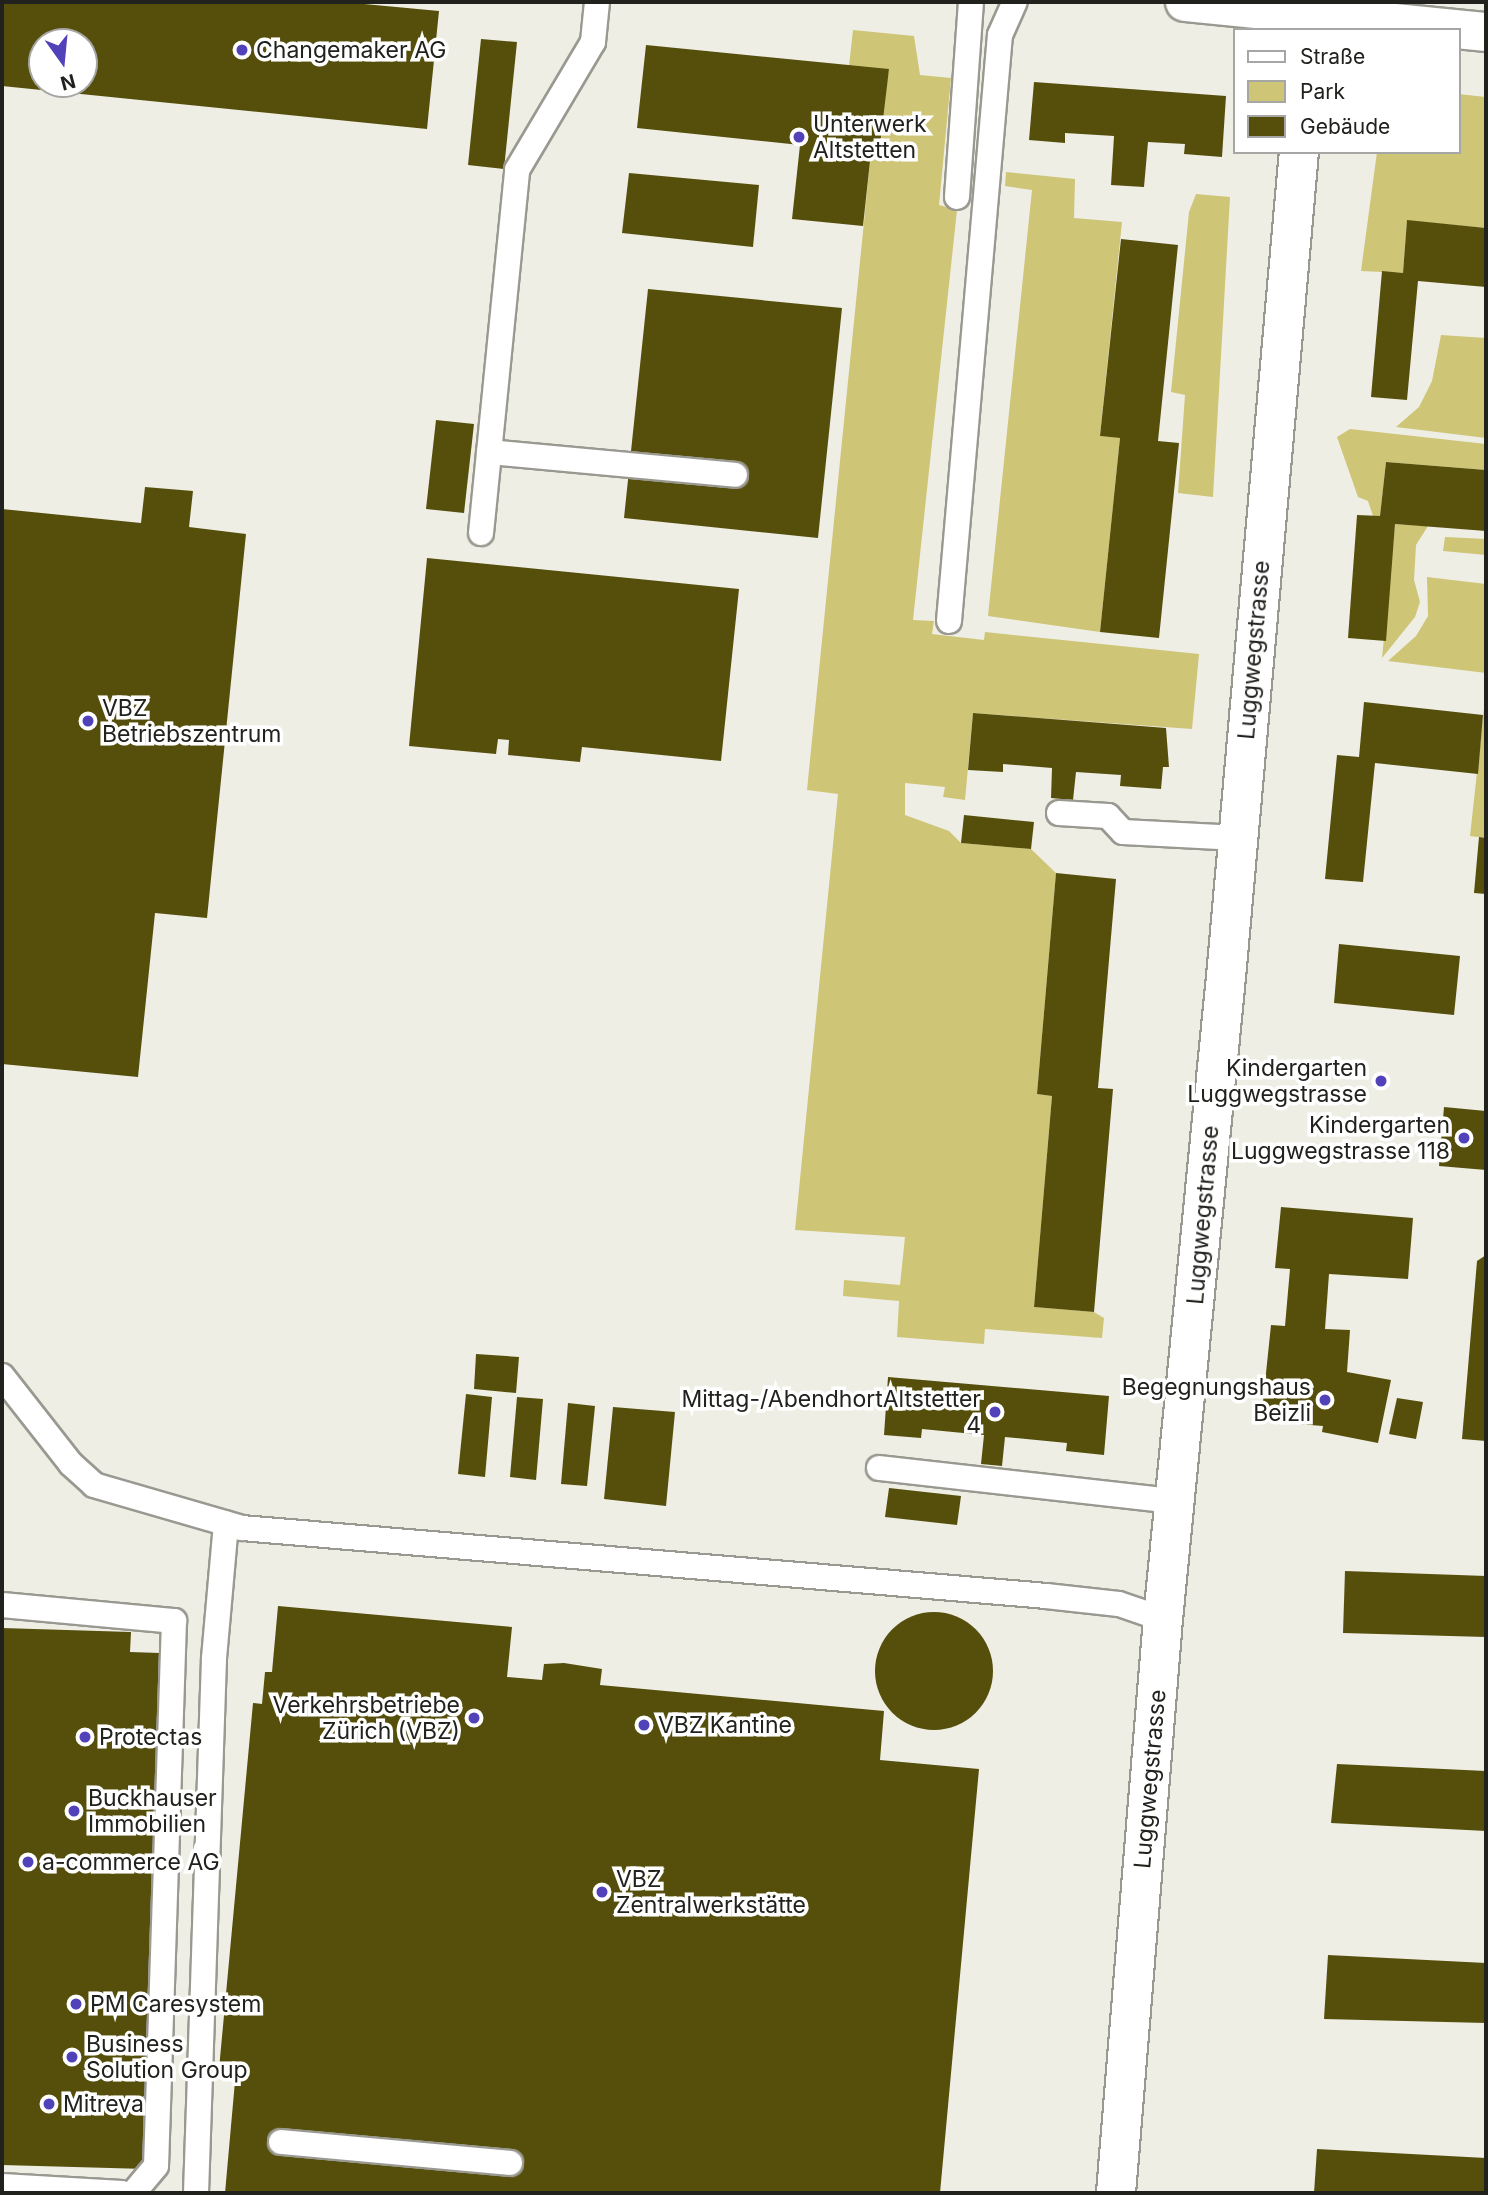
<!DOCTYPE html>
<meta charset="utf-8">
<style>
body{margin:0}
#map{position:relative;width:1488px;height:2195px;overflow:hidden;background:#eeeee5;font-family:Inter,sans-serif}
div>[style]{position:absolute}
.green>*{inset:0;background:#cec577}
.building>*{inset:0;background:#564f0c}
.round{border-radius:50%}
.roads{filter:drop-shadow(2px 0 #9a9991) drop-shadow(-2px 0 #9a9991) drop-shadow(0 2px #9a9991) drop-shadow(0 -2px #9a9991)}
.service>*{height:24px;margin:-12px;padding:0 12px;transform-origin:12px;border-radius:12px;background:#fff}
.tertiary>*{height:38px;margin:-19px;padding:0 19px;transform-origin:19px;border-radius:19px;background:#fff}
.dots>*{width:19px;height:19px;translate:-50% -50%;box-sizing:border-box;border:4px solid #fff;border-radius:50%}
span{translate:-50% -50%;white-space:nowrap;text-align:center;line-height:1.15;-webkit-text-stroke:7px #fff;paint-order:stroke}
.poi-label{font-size:23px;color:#21211e}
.left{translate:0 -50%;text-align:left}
.right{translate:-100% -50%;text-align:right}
.street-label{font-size:23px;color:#21211e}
.frame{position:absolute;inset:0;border:4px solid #21211e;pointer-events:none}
.legend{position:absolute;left:1233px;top:28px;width:228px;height:126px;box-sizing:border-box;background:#fff;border:2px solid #a6a6a5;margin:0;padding:9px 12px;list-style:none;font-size:21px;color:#21211e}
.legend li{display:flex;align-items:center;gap:14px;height:35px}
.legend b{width:35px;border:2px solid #a6a6a5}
.north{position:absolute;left:28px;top:28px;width:70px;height:70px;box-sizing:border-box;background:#fff;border:2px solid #a6a6a5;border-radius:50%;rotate:165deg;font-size:19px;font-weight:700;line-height:28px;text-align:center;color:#21211e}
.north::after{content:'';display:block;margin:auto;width:24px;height:32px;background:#5242ba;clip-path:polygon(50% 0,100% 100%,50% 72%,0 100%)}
</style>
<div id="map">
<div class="green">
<div style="clip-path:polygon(853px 30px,914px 36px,920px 75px,951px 78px,939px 205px,957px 210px,913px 620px,934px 621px,932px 634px,984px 640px,985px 632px,1199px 654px,1192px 729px,973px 713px,965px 800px,943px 797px,945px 787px,905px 783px,905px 815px,949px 831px,961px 843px,1031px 849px,1056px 873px,1037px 1094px,1052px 1096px,1034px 1307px,1094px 1312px,1104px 1318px,1102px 1338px,985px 1329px,984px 1344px,897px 1337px,899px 1301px,843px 1296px,844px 1280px,900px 1285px,905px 1237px,795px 1230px,838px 794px,807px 790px,871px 152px,889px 70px,849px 66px)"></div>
<div style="clip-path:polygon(1458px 94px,1486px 97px,1486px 228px,1407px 221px,1403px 273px,1361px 271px,1377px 152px,1458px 152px)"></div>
<div style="clip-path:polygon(1006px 172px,1075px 179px,1074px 218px,1122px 222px,1100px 436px,1120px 438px,1100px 632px,988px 616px,1032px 190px,1005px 186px)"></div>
<div style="clip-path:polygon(1196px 194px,1230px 197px,1213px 497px,1178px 493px,1185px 395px,1171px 392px,1189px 212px)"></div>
<div style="clip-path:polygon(1441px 335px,1486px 338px,1486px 438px,1396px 427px,1419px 407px,1432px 381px)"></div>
<div style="clip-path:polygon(1350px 429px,1486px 444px,1486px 470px,1386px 462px,1380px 516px,1373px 516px,1368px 501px,1358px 497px,1337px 437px)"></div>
<div style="clip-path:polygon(1395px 524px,1428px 526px,1416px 545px,1414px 580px,1420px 602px,1415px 617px,1382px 658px)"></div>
<div style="clip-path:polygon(1445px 537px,1486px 539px,1486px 555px,1443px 551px)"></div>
<div style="clip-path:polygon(1427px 577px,1486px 584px,1486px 673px,1388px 661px,1416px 636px,1428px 616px)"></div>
<div style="clip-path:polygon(1486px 690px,1486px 838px,1470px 836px)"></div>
</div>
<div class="building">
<div style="clip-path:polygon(evenodd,2px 2px,343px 2px,439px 11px,427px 129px,2px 86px,2px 2px,42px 42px,84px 42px,84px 84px,42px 84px,42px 42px)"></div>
<div style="clip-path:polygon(481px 39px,517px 42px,504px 169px,468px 165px)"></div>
<div style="clip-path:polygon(646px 45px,889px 69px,879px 153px,871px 152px,863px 226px,792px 219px,800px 145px,637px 128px)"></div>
<div style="clip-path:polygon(1034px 82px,1226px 96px,1222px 157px,1184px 154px,1185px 144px,1148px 142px,1144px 187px,1111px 185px,1114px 136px,1065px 133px,1065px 143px,1029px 140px)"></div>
<div style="clip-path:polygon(629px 173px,759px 185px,753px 247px,622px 233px)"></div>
<div style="clip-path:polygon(1407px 220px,1486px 228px,1486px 287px,1418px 281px,1407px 400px,1371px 397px,1382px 271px,1403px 273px)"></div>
<div style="clip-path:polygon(1121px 239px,1178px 245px,1158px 441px,1179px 443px,1159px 638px,1100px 632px,1120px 438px,1100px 436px)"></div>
<div style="clip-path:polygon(648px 289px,842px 308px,818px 538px,624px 518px)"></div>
<div style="clip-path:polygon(436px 420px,474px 424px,464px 513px,426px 509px)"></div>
<div style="clip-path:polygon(1386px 462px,1486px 470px,1486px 531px,1395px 524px,1386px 641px,1348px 638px,1357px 515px,1380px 516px)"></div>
<div style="clip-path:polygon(145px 487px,193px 491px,189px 527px,246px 534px,207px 918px,155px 913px,138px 1077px,2px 1064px,2px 509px,141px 523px)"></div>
<div style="clip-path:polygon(427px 558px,739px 589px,721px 761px,582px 747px,580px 762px,508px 755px,509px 740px,498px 739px,496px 754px,409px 746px)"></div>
<div style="clip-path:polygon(1364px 702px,1483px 715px,1478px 774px,1375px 763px,1363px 882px,1325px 879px,1337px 755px,1359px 757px)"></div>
<div style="clip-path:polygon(973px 713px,1166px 728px,1169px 767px,1163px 767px,1161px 789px,1120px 786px,1121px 775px,1076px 772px,1073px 800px,1051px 798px,1052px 768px,1003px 764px,1003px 772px,968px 770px)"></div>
<div style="clip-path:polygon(964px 815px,1034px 822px,1031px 849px,961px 843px)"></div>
<div style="clip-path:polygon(1479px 837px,1486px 838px,1486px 894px,1474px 893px)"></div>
<div style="clip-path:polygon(1056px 873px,1116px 879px,1098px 1088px,1113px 1089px,1094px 1312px,1034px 1307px,1052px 1096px,1037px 1094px)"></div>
<div style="clip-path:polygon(1339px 944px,1460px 956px,1454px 1015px,1334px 1003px)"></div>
<div style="clip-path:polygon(1444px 1107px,1486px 1111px,1486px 1170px,1439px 1166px)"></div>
<div style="clip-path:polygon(1281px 1207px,1413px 1218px,1408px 1279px,1329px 1274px,1325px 1329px,1350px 1330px,1347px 1372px,1391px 1380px,1378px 1443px,1322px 1432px,1323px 1426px,1261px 1421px,1271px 1325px,1285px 1326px,1290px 1269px,1275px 1268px)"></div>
<div style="clip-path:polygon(1486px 1255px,1486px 1441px,1462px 1439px,1477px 1261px)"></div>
<div style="clip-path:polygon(476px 1354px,519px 1357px,516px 1393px,474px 1389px)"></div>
<div style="clip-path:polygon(888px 1377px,1109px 1396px,1104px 1455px,1066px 1451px,1067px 1443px,1005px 1437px,1002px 1466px,981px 1464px,984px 1435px,922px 1429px,921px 1438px,884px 1435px)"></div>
<div style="clip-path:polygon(466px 1394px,492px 1397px,485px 1477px,458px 1474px)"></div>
<div style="clip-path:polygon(517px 1397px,543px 1399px,536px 1480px,510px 1477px)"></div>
<div style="clip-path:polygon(1397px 1398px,1423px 1402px,1416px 1439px,1389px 1434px)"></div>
<div style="clip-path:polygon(568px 1403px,595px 1406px,587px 1486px,561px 1484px)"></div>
<div style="clip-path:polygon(613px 1407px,675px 1412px,666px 1506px,604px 1499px)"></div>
<div style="clip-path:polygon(889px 1488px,961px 1496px,957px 1525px,885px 1517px)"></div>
<div style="clip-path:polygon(1345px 1571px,1486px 1576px,1486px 1637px,1343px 1633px)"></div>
<div style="clip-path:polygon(278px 1606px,512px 1627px,507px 1677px,542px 1680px,544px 1664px,564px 1663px,602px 1669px,600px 1685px,884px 1711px,880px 1760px,979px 1769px,940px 2193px,225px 2193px,236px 2070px,219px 2069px,253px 1703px,262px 1704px,265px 1672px,272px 1672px)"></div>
<div class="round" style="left:875px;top:1612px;width:118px;height:118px"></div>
<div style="clip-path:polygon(2px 1628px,131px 1632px,130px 1652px,160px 1653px,146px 2169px,2px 2165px)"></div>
<div style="clip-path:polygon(1337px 1764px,1486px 1771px,1486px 1831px,1331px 1823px)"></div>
<div style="clip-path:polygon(1328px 1955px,1486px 1963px,1486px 2023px,1324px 2019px)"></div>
<div style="clip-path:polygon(1317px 2149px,1486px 2158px,1486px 2193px,1314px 2193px)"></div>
</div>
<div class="roads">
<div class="service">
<div style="left:957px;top:197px;width:196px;rotate:-85.9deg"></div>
<div style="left:489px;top:452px;width:247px;rotate:5.3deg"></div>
<div style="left:481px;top:533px;width:365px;rotate:-84.3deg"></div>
<div style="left:517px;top:170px;width:149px;rotate:-59.3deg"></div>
<div style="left:593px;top:42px;width:40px;rotate:-84.3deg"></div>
<div style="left:949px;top:621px;width:588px;rotate:-85.03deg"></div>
<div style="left:1000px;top:35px;width:36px;rotate:-66deg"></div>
<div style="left:1059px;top:813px;width:49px;rotate:3.5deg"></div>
<div style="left:1108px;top:816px;width:22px;rotate:47deg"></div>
<div style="left:1123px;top:832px;width:115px;rotate:3deg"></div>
<div style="left:2px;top:1376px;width:112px;rotate:51.9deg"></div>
<div style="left:71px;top:1464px;width:31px;rotate:42deg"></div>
<div style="left:94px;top:1485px;width:154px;rotate:16.2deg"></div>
<div style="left:242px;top:1528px;width:807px;rotate:4.83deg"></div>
<div style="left:1046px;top:1596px;width:73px;rotate:6.3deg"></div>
<div style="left:1119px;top:1604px;width:46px;rotate:18.8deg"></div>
<div style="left:879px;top:1468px;width:298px;rotate:6.4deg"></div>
<div style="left:2px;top:1605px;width:173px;rotate:5.3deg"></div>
<div style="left:174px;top:1621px;width:545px;rotate:91.89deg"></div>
<div style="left:156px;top:2166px;width:35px;rotate:130deg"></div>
<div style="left:281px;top:2142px;width:230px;rotate:5.2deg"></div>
<div style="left:2px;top:2186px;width:120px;rotate:3.3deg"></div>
<div style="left:196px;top:2193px;width:535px;rotate:-88.07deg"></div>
<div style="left:214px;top:1658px;width:135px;rotate:-84.9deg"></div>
</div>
<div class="tertiary">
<div style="left:1185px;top:2px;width:302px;rotate:5.7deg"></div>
<div style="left:1116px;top:2193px;width:576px;rotate:-85.32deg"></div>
<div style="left:1163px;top:1619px;width:656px;rotate:-84.4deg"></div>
<div style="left:1227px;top:966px;width:817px;rotate:-84.95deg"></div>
</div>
</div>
<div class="dots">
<div style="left:242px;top:50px;background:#5242ba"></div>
<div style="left:799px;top:137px;background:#5242ba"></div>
<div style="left:88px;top:721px;background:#5242ba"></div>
<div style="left:1381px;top:1081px;background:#5242ba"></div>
<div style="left:1464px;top:1138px;background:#5242ba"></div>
<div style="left:1325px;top:1400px;background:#5242ba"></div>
<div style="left:995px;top:1412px;background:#5242ba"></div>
<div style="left:474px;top:1718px;background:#5242ba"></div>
<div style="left:644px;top:1725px;background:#5242ba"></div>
<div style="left:85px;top:1737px;background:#5242ba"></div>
<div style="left:74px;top:1811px;background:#5242ba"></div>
<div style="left:28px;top:1862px;background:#5242ba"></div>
<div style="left:602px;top:1892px;background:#5242ba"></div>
<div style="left:76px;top:2004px;background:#5242ba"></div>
<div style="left:72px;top:2057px;background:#5242ba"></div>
<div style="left:49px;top:2104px;background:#5242ba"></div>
</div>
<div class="poi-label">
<span class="left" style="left:256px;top:50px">Changemaker AG</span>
<span class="left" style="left:813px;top:137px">Unterwerk<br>Altstetten</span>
<span class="left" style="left:102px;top:721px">VBZ<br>Betriebszentrum</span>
<span class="right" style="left:1367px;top:1081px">Kindergarten<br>Luggwegstrasse</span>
<span class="right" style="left:1450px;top:1138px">Kindergarten<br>Luggwegstrasse 118</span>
<span class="right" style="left:1311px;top:1400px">Begegnungshaus<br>Beizli</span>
<span class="right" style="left:981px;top:1412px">Mittag-/AbendhortAltstetter<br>4</span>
<span class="right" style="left:460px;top:1718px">Verkehrsbetriebe<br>Zürich (VBZ)</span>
<span class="left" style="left:658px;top:1725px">VBZ Kantine</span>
<span class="left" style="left:99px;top:1737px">Protectas</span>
<span class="left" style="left:88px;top:1811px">Buckhauser<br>Immobilien</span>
<span class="left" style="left:42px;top:1862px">a-commerce AG</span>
<span class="left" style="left:616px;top:1892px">VBZ<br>Zentralwerkstätte</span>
<span class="left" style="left:90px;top:2004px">PM Caresystem</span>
<span class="left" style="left:86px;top:2057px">Business<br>Solution Group</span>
<span class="left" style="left:63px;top:2104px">Mitreva</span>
</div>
<div class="street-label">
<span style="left:1254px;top:650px;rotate:-85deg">Luggwegstrasse</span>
<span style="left:1203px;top:1215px;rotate:-85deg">Luggwegstrasse</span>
<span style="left:1150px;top:1779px;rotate:-85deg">Luggwegstrasse</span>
</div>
<div class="frame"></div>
<ul class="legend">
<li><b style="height:9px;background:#fff"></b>Straße</li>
<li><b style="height:19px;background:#cec577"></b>Park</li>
<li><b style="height:19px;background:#564f0c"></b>Gebäude</li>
</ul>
<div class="north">N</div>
</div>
